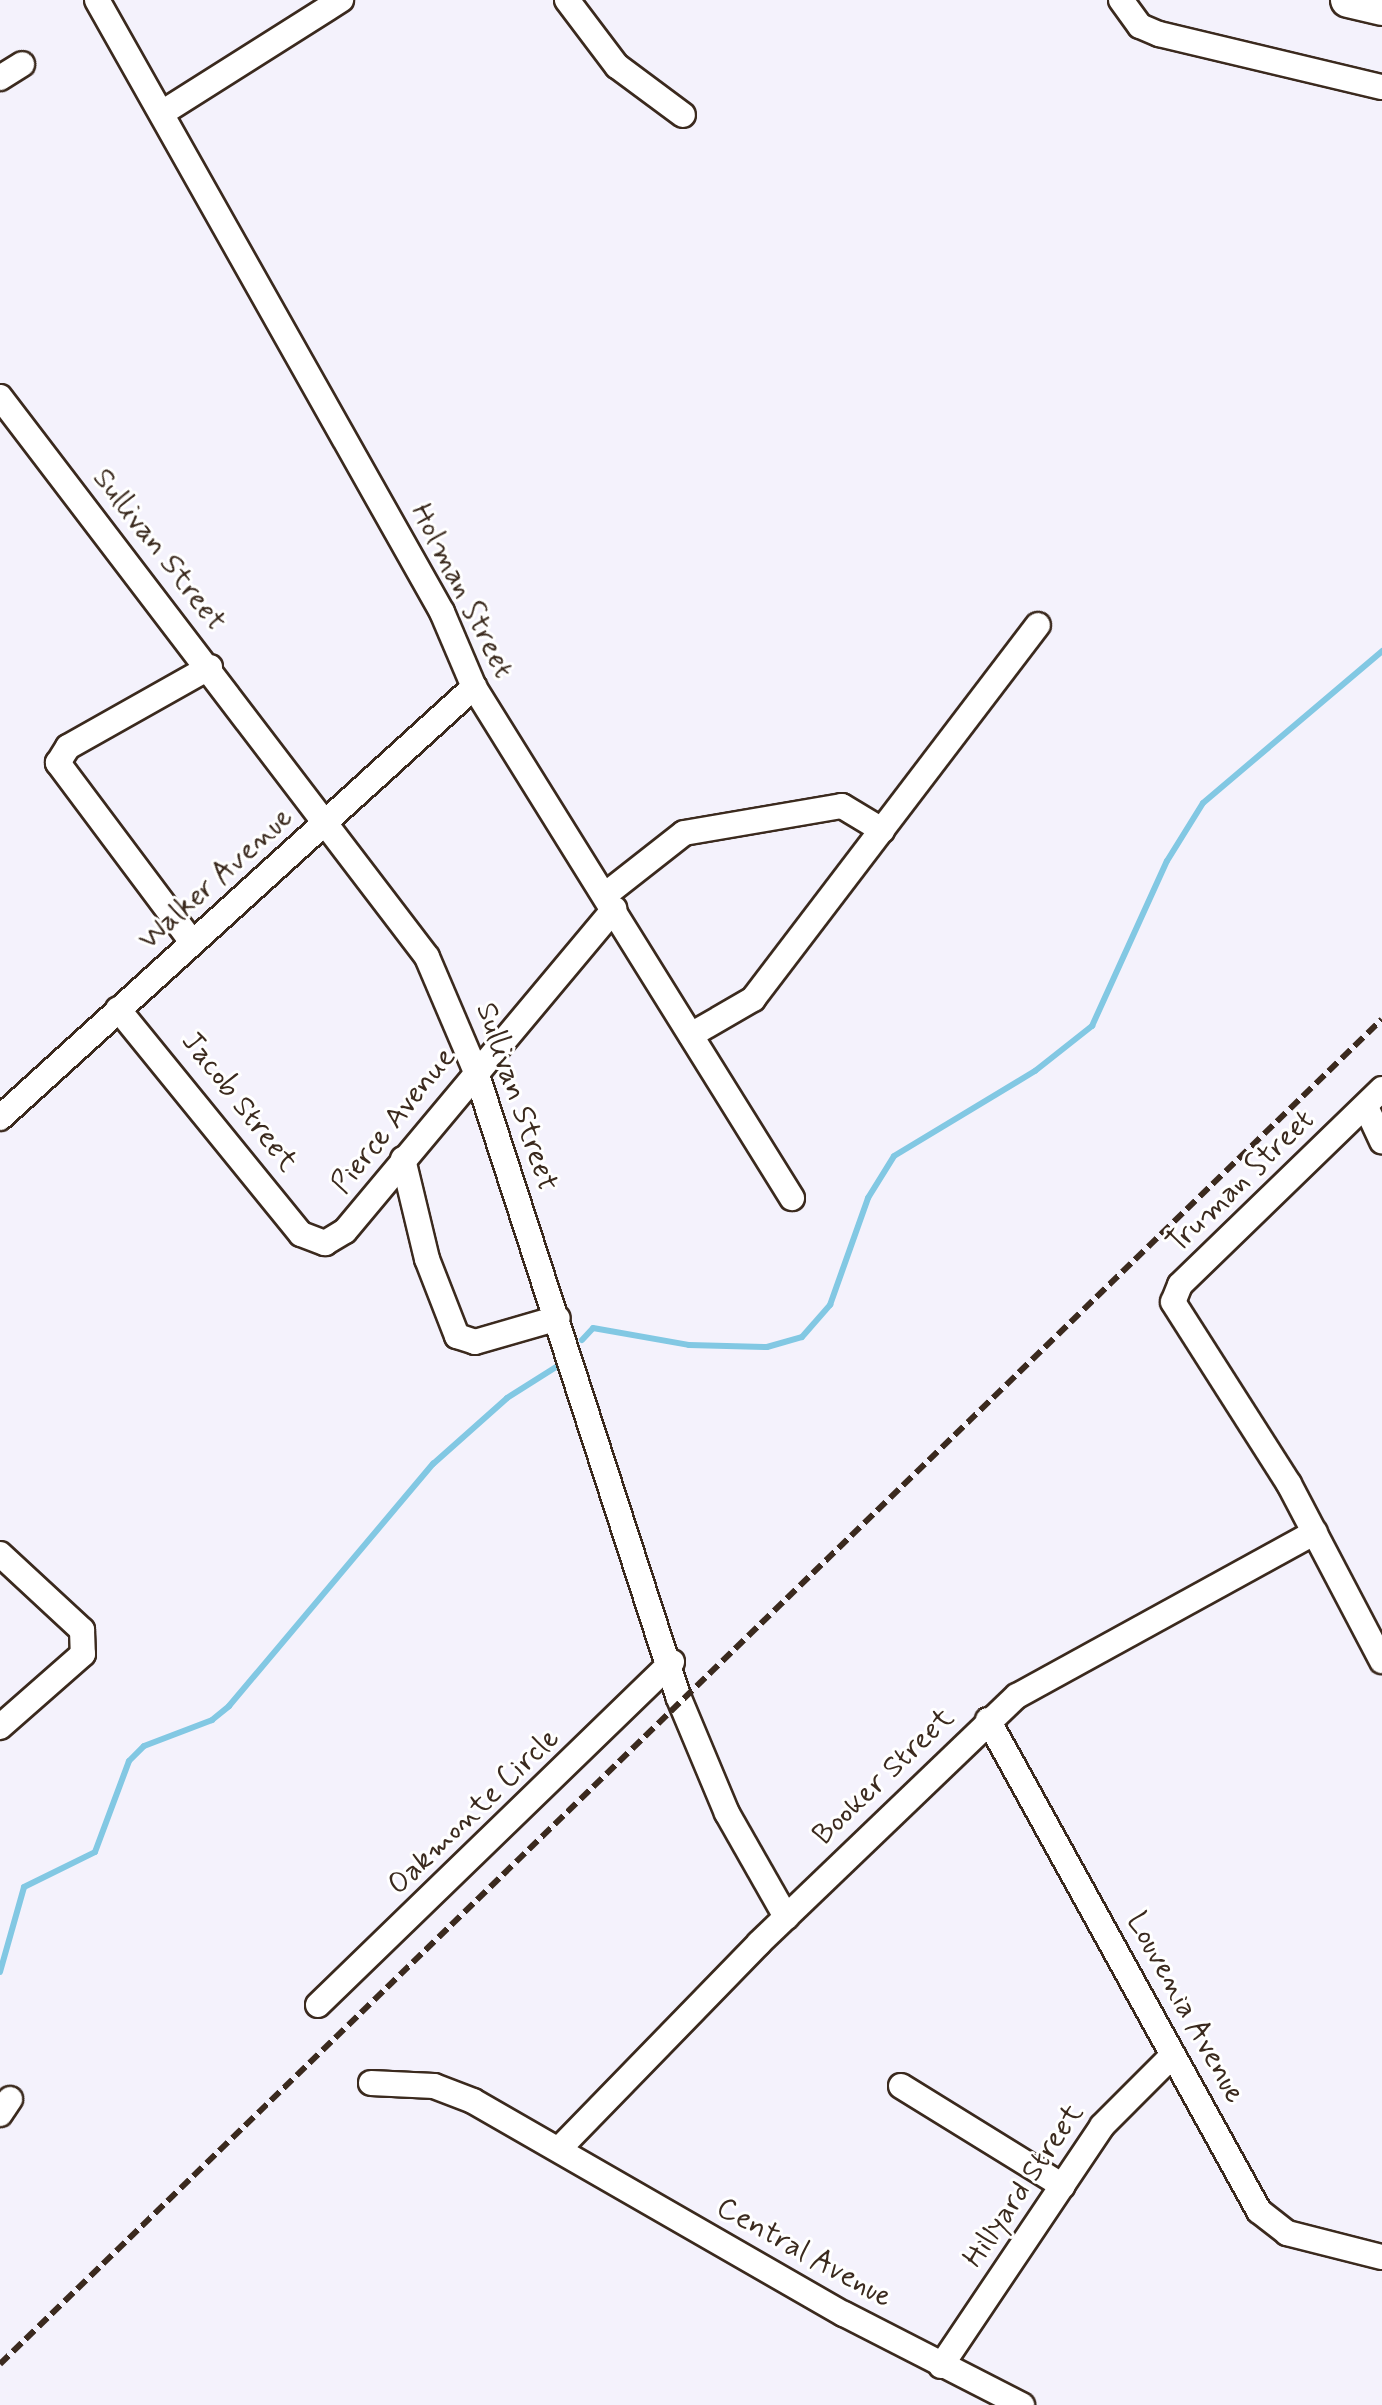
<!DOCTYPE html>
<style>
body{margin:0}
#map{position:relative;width:1382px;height:2405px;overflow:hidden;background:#f4f2fc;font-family:Mynerve,sans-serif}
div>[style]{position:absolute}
.stream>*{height:6px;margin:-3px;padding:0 3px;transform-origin:3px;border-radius:3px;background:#82c8e3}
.roads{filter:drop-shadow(2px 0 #3b2a1e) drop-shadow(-2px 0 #3b2a1e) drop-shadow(0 2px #3b2a1e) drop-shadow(0 -2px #3b2a1e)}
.minor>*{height:24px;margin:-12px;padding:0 12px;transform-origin:12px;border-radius:12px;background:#fff}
.highway>*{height:34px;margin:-17px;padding:0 17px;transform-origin:17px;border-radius:17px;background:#fff}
.rail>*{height:6px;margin-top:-3px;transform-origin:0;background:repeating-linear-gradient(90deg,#3b2a1e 0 12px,transparent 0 18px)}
span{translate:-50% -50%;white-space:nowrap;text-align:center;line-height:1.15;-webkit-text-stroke:6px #fff;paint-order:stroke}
.street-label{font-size:30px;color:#3b2a1e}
</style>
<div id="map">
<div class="stream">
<div style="left:582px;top:1340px;width:16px;rotate:-47deg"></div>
<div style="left:593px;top:1328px;width:97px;rotate:10deg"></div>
<div style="left:689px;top:1345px;width:78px;rotate:1.5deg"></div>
<div style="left:767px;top:1347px;width:36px;rotate:-16deg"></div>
<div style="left:802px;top:1337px;width:43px;rotate:-48.8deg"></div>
<div style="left:830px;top:1305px;width:114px;rotate:-70.4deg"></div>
<div style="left:868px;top:1198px;width:49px;rotate:-58.2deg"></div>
<div style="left:894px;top:1156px;width:165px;rotate:-31.1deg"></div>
<div style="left:1035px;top:1071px;width:73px;rotate:-38.3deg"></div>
<div style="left:1092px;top:1026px;width:181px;rotate:-65.6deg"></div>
<div style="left:1167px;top:861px;width:68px;rotate:-58.2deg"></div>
<div style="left:1203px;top:803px;width:235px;rotate:-40.3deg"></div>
<div style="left:0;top:1972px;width:88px;rotate:-74.2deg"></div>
<div style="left:24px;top:1887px;width:79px;rotate:-26.2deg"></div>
<div style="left:95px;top:1852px;width:97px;rotate:-69.5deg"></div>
<div style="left:129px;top:1761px;width:21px;rotate:-45deg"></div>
<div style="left:144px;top:1746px;width:73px;rotate:-20.9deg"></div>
<div style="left:212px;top:1720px;width:22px;rotate:-39deg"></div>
<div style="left:229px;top:1706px;width:317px;rotate:-49.9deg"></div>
<div style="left:433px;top:1464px;width:99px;rotate:-41.7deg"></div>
<div style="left:507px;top:1398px;width:58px;rotate:-32.3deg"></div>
</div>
<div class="roads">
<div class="minor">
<div style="left:97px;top:0;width:703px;rotate:60.59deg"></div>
<div style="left:442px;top:612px;width:82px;rotate:66.9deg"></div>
<div style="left:474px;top:687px;width:602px;rotate:58.11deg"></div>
<div style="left:567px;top:0;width:83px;rotate:52.9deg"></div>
<div style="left:617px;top:66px;width:82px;rotate:36.6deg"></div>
<div style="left:1121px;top:0;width:32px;rotate:54deg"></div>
<div style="left:1140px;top:26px;width:21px;rotate:23deg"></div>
<div style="left:1159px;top:34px;width:229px;rotate:13.4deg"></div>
<div style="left:0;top:78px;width:26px;rotate:-32deg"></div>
<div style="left:162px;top:113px;width:212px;rotate:-32.3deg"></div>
<div style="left:0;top:397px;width:704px;rotate:52.67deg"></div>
<div style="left:427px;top:957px;width:125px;rotate:66.9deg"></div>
<div style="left:476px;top:1072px;width:656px;rotate:72.06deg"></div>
<div style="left:678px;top:1696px;width:127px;rotate:67.3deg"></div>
<div style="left:727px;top:1813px;width:120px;rotate:60.4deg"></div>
<div style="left:605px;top:895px;width:100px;rotate:-38.1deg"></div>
<div style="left:684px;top:833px;width:160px;rotate:-9.7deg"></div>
<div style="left:842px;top:806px;width:47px;rotate:31deg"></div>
<div style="left:192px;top:942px;width:224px;rotate:-126.8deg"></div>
<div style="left:58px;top:763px;width:19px;rotate:-58deg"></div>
<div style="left:68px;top:747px;width:163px;rotate:-29.4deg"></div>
<div style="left:118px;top:1009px;width:290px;rotate:50.9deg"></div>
<div style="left:301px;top:1234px;width:26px;rotate:21deg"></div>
<div style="left:325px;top:1243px;width:23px;rotate:-31deg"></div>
<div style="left:345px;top:1231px;width:420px;rotate:-50.1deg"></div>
<div style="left:691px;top:1035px;width:72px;rotate:-30.1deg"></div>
<div style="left:753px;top:999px;width:470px;rotate:-52.7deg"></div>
<div style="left:1382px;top:1089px;width:281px;rotate:135.9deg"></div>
<div style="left:1180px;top:1285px;width:18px;rotate:112deg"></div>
<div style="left:1173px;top:1302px;width:216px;rotate:57.5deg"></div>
<div style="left:1289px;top:1484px;width:200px;rotate:62.3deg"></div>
<div style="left:1366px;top:1107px;width:38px;rotate:65deg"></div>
<div style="left:0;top:1118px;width:641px;rotate:-42.28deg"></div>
<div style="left:403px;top:1159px;width:103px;rotate:76.5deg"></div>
<div style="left:427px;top:1259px;width:83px;rotate:68.7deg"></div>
<div style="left:457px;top:1336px;width:19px;rotate:18deg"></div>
<div style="left:475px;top:1342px;width:86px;rotate:-16.1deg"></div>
<div style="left:0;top:1554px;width:112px;rotate:42.8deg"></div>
<div style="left:82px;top:1630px;width:24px;rotate:88deg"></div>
<div style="left:83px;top:1654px;width:111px;rotate:138.7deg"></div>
<div style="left:988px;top:1720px;width:561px;rotate:61.1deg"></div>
<div style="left:1259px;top:2211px;width:36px;rotate:38deg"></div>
<div style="left:1287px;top:2233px;width:98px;rotate:14.2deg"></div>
<div style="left:318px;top:2005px;width:493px;rotate:-44.1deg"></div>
<div style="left:371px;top:2083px;width:63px;rotate:2.7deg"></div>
<div style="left:434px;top:2086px;width:42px;rotate:21deg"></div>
<div style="left:473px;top:2101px;width:428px;rotate:29.9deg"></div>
<div style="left:844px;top:2314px;width:200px;rotate:27.1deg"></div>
<div style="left:901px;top:2086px;width:190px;rotate:31.7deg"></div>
<div style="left:0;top:2114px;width:18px;rotate:-56deg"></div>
<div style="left:559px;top:2149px;width:287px;rotate:-45.8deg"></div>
<div style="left:759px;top:1943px;width:357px;rotate:-43.8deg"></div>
<div style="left:1017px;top:1696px;width:340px;rotate:-28.8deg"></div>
<div style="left:941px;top:2366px;width:289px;rotate:-56.1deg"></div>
<div style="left:1102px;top:2126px;width:100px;rotate:-45deg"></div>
</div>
<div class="highway">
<div style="left:1348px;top:0;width:35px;rotate:13deg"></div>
</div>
</div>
<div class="rail">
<div style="left:0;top:2364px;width:1928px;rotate:-44.22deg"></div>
</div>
<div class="street-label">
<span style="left:159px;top:550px;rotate:52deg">Sullivan Street</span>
<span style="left:462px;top:591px;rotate:63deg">Holman Street</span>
<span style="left:216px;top:879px;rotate:-42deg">Walker Avenue</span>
<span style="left:516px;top:1097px;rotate:71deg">Sullivan Street</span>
<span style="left:239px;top:1102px;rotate:52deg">Jacob Street</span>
<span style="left:394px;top:1121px;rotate:-51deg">Pierce Avenue</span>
<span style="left:1241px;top:1182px;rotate:-44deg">Truman Street</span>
<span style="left:884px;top:1777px;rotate:-44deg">Booker Street</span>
<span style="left:474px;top:1812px;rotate:-44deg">Oakmonte Circle</span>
<span style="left:1185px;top:2008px;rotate:61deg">Louvenia Avenue</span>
<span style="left:1024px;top:2186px;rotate:-56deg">Hillyard Street</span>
<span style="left:804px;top:2253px;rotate:29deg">Central Avenue</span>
</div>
</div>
